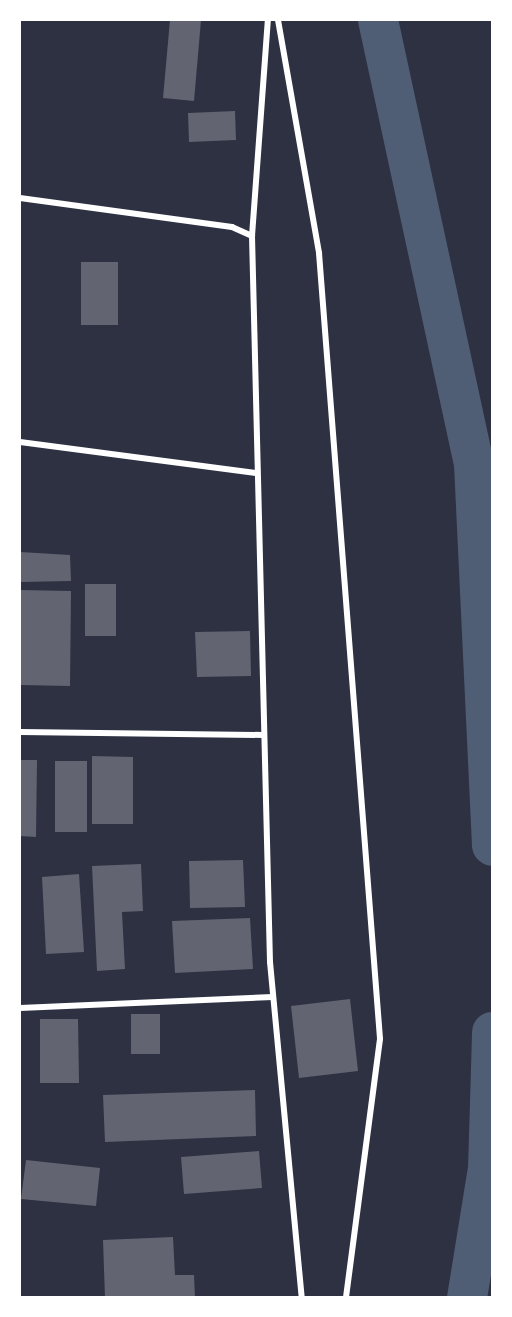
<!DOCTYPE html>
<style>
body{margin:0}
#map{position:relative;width:512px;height:1317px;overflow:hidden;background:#2d3142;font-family:Cabin,sans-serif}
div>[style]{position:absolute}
.canal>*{height:40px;margin:-20px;padding:0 20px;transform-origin:20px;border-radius:20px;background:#4f5d75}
.building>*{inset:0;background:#626471}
.minor>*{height:6px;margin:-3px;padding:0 3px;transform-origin:3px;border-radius:3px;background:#fff}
span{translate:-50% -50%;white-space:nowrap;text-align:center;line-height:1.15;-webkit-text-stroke:5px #fff;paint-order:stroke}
.frame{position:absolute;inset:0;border:21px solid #fff;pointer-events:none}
</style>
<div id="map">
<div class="canal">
<div style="left:378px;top:20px;width:454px;rotate:77.8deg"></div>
<div style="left:474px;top:464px;width:382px;rotate:87.3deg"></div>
<div style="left:467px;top:1298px;width:131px;rotate:-80.8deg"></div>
<div style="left:488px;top:1169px;width:137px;rotate:-88.3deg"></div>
</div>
<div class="building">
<div style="clip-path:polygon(170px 20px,201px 20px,194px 101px,163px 98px)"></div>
<div style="clip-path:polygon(235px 111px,236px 140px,189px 142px,188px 113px)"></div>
<div style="clip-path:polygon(81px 262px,118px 262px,118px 325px,81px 325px)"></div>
<div style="clip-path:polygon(20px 552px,70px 555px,71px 581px,20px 582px)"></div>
<div style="clip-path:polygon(85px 584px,116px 584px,116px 636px,85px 636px)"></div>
<div style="clip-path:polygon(20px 590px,71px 591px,70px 686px,20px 685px)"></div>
<div style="clip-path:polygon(250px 631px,251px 676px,197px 677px,195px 632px)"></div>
<div style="clip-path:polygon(92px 756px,133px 757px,133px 824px,92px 824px)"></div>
<div style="clip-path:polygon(20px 760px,37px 760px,36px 837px,20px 836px)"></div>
<div style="clip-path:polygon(55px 761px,87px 761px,87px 832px,55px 832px)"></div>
<div style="clip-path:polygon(243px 860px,245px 907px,190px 908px,189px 861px)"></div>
<div style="clip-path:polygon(141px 864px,143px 911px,122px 912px,125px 969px,97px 971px,92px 866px)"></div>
<div style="clip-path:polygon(79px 874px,84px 952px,46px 954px,42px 877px)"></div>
<div style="clip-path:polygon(250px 918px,253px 969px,175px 973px,172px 921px)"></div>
<div style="clip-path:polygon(350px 999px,358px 1071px,299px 1078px,291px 1006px)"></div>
<div style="clip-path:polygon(131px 1014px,160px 1014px,160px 1054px,131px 1054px)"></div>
<div style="clip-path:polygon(40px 1019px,78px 1019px,79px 1083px,40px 1083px)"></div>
<div style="clip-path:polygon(255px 1090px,256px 1136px,105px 1142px,103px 1095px)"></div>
<div style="clip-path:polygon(259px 1151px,262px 1188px,184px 1194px,181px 1157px)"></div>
<div style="clip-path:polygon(26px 1160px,100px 1168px,96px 1206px,21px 1199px)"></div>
<div style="clip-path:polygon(173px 1237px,175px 1275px,194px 1275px,195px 1298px,105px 1298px,103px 1240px)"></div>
</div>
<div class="minor">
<div style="left:278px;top:20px;width:237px;rotate:80deg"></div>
<div style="left:319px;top:253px;width:788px;rotate:85.56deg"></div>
<div style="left:380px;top:1039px;width:261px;rotate:97.5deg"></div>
<div style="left:20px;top:198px;width:214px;rotate:7.8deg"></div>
<div style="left:232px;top:227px;width:22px;rotate:24deg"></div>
<div style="left:252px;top:236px;width:726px;rotate:88.58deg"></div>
<div style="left:270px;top:962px;width:338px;rotate:84.6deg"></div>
<div style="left:252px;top:236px;width:217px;rotate:-85.8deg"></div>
<div style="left:20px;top:442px;width:238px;rotate:7.5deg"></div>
<div style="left:20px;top:732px;width:242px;rotate:0.7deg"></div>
<div style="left:20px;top:1008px;width:253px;rotate:-2.5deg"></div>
</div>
<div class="frame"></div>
</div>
